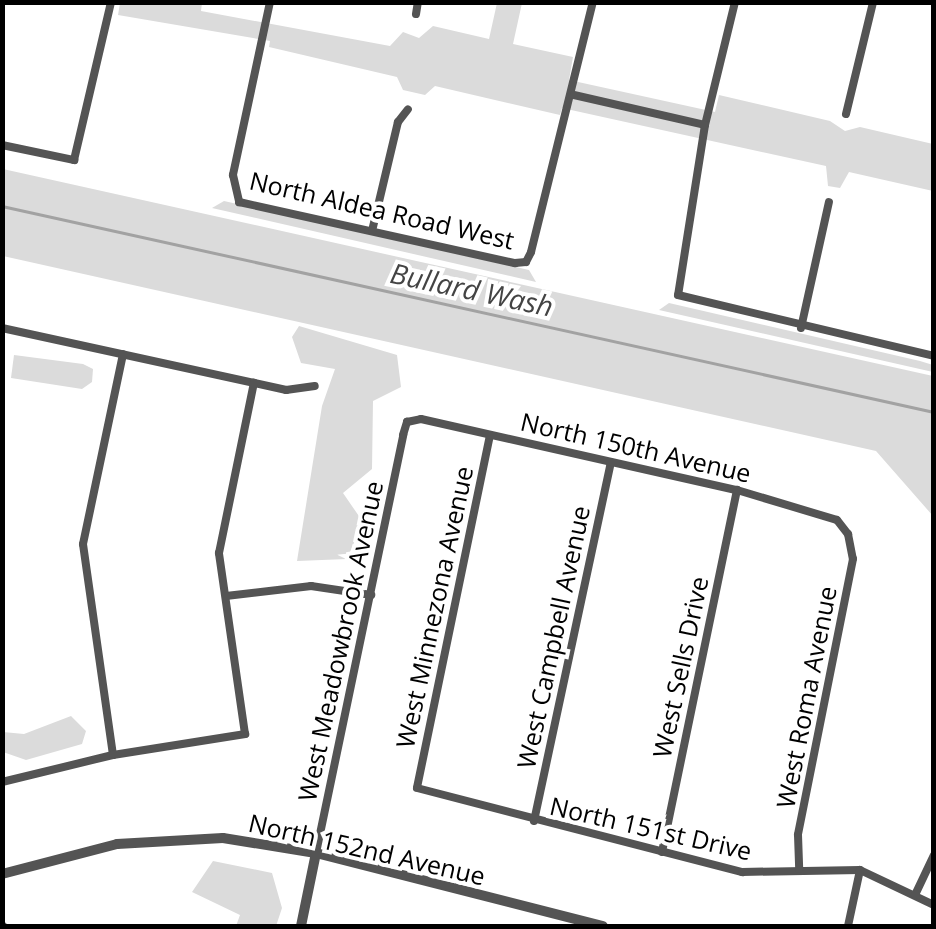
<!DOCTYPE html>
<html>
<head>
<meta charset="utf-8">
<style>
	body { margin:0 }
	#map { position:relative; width:936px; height:929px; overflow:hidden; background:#fff; font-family:"Open Sans",sans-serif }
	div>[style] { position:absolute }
	.green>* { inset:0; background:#dbdbdb }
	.stream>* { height:2.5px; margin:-1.25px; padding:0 1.25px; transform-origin:1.25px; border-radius:1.25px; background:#a2a2a2 }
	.minor>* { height:8px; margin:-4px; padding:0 4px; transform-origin:4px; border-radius:4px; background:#545454 }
	.tertiary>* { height:10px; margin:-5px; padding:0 5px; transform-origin:5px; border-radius:5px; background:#545454 }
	span { translate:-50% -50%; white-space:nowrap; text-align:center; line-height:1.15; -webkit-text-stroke:8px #fff; paint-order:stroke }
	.street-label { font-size:25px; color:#000 }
	.water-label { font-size:28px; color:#434343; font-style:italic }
	.frame { position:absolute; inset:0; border:5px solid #000; pointer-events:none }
</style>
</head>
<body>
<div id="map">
	<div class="green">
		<div style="clip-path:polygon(120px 3px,202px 3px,201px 11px,390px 46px,403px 32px,419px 38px,433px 26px,489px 39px,497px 3px,522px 3px,513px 44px,573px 57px,569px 80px,715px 112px,719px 95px,830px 121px,845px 131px,860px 127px,933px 144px,933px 191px,849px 172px,840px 188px,828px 186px,826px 166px,562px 108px,560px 115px,435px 86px,425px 95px,403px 90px,397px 77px,269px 47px,270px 41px,118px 15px)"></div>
		<div style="clip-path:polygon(3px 169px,933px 376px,933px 516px,876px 451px,3px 256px)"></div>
		<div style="clip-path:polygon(224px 201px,529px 270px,536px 282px,212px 208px)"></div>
		<div style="clip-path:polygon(669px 303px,920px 361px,933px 365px,933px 372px,659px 310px)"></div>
		<div style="clip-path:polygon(299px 326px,397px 355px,401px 387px,373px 401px,372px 469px,343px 493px,363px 522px,347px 559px,297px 561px,322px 406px,335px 369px,301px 363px,292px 337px)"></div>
		<div style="clip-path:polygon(14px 355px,83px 364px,93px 369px,92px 382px,82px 389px,11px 378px)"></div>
		<div style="clip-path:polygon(71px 716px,86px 731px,82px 744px,26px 760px,3px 752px,3px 732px,24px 734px)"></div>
		<div style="clip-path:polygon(213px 861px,272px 873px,282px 908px,276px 926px,236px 926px,240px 915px,192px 892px)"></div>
	</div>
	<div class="stream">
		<div style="left:2px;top:206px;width:954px;rotate:12.46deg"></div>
	</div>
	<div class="minor">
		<div style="left:270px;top:2px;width:177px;rotate:102.1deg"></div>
		<div style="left:233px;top:175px;width:28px;rotate:77deg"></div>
		<div style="left:239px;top:202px;width:283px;rotate:12.5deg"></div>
		<div style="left:515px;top:263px;width:11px;rotate:-5deg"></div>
		<div style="left:526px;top:262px;width:11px;rotate:-63deg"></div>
		<div style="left:531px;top:252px;width:258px;rotate:-76.1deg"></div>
		<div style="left:735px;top:2px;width:127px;rotate:103.7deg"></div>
		<div style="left:705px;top:125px;width:172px;rotate:99deg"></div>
		<div style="left:678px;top:295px;width:263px;rotate:13.4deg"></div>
		<div style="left:416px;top:14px;width:12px;rotate:-81deg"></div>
		<div style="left:574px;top:95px;width:134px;rotate:12.9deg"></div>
		<div style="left:846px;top:114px;width:115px;rotate:-76.4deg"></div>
		<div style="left:2px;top:145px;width:74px;rotate:11.8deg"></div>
		<div style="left:74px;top:160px;width:162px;rotate:-76.8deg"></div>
		<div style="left:372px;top:231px;width:112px;rotate:-76.6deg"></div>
		<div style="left:398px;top:122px;width:16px;rotate:-52deg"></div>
		<div style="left:2px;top:328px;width:291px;rotate:12.3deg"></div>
		<div style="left:286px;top:390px;width:29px;rotate:-8deg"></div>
		<div style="left:801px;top:328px;width:129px;rotate:-77.5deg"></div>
		<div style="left:490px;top:435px;width:360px;rotate:101.7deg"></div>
		<div style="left:417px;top:788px;width:336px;rotate:14.5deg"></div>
		<div style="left:742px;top:872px;width:118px;rotate:-1deg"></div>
		<div style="left:860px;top:870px;width:82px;rotate:25.3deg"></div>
		<div style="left:226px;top:596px;width:86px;rotate:-6.7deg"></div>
		<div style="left:311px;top:586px;width:61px;rotate:8.5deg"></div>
		<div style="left:113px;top:755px;width:213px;rotate:-98.1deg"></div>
		<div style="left:83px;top:544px;width:194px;rotate:-78.1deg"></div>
		<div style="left:2px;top:782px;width:114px;rotate:-13.7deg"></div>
		<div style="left:113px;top:755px;width:134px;rotate:-9deg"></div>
		<div style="left:245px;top:734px;width:183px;rotate:-98.2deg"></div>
		<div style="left:219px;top:553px;width:174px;rotate:-78.4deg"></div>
		<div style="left:534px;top:821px;width:367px;rotate:-77.9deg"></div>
		<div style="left:662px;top:852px;width:370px;rotate:-78.3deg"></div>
		<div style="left:316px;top:853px;width:427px;rotate:-78.2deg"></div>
		<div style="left:403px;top:435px;width:14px;rotate:-73deg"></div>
		<div style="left:407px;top:422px;width:14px;rotate:-12deg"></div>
		<div style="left:421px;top:419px;width:324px;rotate:12.7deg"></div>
		<div style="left:737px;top:490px;width:104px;rotate:16.7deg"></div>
		<div style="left:837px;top:520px;width:18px;rotate:52deg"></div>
		<div style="left:848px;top:534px;width:25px;rotate:79deg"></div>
		<div style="left:853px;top:559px;width:281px;rotate:101.3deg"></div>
		<div style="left:798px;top:835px;width:34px;rotate:88deg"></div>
		<div style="left:915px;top:895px;width:44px;rotate:-64.6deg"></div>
		<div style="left:2px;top:926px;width:1px"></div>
		<div style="left:848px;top:926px;width:57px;rotate:-77.9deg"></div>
	</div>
	<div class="tertiary">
		<div style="left:2px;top:874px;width:119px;rotate:-14.6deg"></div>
		<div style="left:117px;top:844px;width:106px;rotate:-3.2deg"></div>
		<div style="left:223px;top:838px;width:94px;rotate:9.2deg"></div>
		<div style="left:316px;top:853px;width:296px;rotate:14.3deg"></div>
		<div style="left:301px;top:926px;width:75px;rotate:-78.4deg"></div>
	</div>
	<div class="street-label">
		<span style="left:382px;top:210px;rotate:13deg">North Aldea Road West</span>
		<span style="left:636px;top:447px;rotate:13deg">North 150th Avenue</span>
		<span style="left:434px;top:607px;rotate:-78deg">West Minnezona Avenue</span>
		<span style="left:553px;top:637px;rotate:-78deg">West Campbell Avenue</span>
		<span style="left:340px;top:641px;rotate:-78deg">West Meadowbrook Avenue</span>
		<span style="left:680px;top:667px;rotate:-78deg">West Sells Drive</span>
		<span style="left:806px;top:697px;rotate:-79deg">West Roma Avenue</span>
		<span style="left:651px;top:828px;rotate:13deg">North 151st Drive</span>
		<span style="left:367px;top:849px;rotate:13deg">North 152nd Avenue</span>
	</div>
	<div class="water-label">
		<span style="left:472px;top:289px;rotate:12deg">Bullard Wash</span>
	</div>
	<div class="frame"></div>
</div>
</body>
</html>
